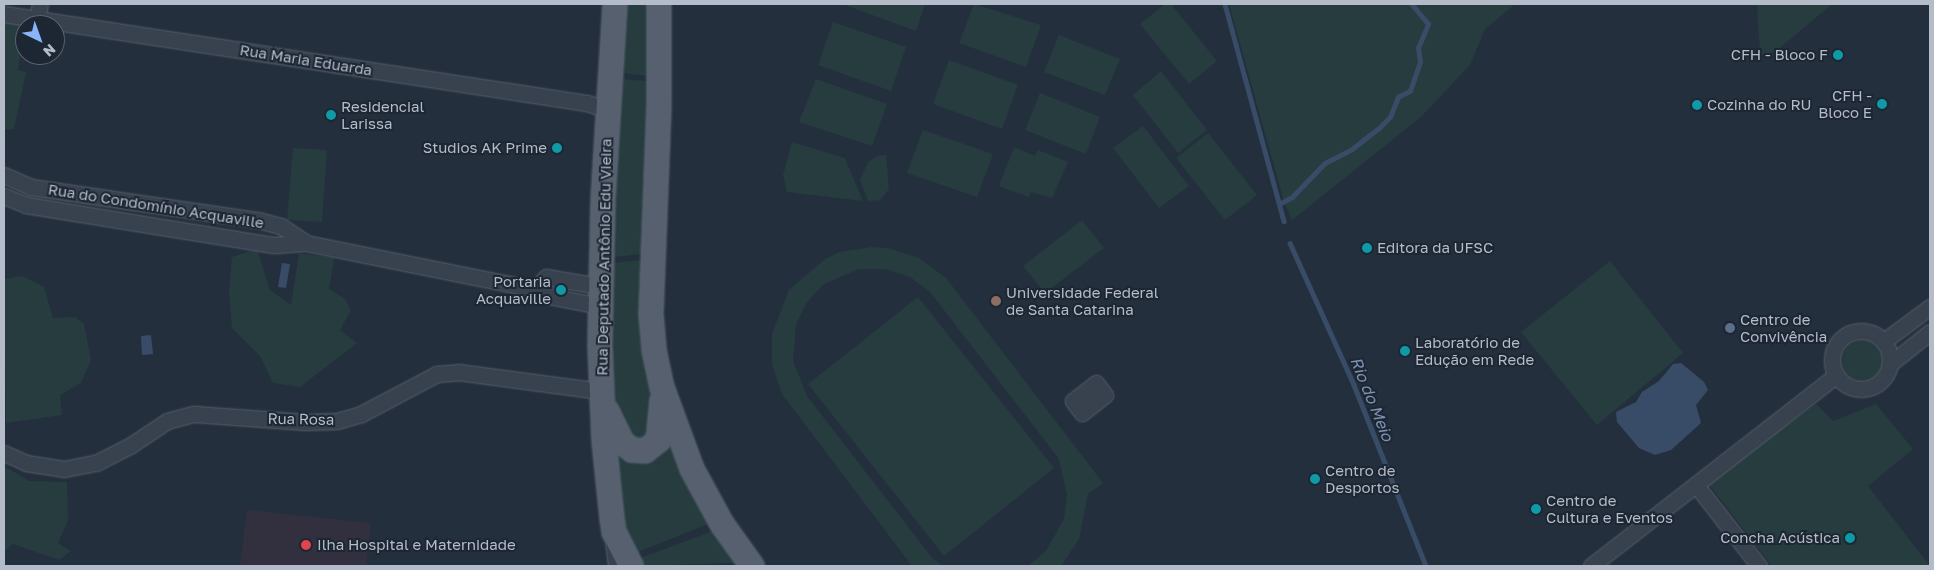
<!DOCTYPE html>
<html>
<head>
<meta charset="utf-8">
<style>
	body { margin:0 }
	#map { position:relative; width:1934px; height:570px; overflow:hidden; background:#242f3e; font-family:"Golos Text",sans-serif }
	div>[style] { position:absolute }
	.medical>* { inset:0; background:#32303f }
	.green>* { inset:0; background:#263c3f }
	.round { border-radius:50% }
	.water>* { inset:0; background:#394c67 }
	.stream>* { height:4.5px; margin:-2.25px; padding:0 2.25px; transform-origin:2.25px; border-radius:2.25px; background:#394c67 }
	.roads { filter:drop-shadow(0 0 1px #565f6c) drop-shadow(0 0 1px #565f6c) }
	.street>* { height:15px; margin:-7.5px; padding:0 7.5px; transform-origin:7.5px; border-radius:7.5px; background:#38414e }
	.street>.ring { margin:-7.5px; padding:0; box-sizing:content-box; background:none; border:15px solid #38414e; border-radius:50% }
	.primary>* { height:24px; margin:-12px; padding:0 12px; transform-origin:12px; border-radius:12px; background:#56606e }
	.dots>* { width:14px; height:14px; translate:-50% -50%; box-sizing:border-box; border:2px solid #1d2633; border-radius:50% }
	span { translate:-50% -50%; white-space:nowrap; text-align:center; line-height:1.15; -webkit-text-stroke:4px #1d2633; paint-order:stroke }
	.poi-label { font-size:15px; color:#b4bcc9 }
	.right { translate:-100% -50%; text-align:right }
	.left { translate:0 -50%; text-align:left }
	.street-label { font-size:15px; color:#b4bcc9 }
	.water-label { font-size:16px; color:#7c92b1; font-style:italic }
	.frame { position:absolute; inset:0; border:5px solid #b4bcc9; pointer-events:none }
	.north { position:absolute; left:15px; top:15px; width:50px; height:50px; box-sizing:border-box; background:#1d2633; border:1px solid #59626f; border-radius:50%; rotate:138deg; font-size:14px; font-weight:700; line-height:20px; text-align:center; color:#b4bcc9 }
	.north::after { content:''; display:block; margin:auto; width:18px; height:22px; background:#8ab4f8; clip-path:polygon(50% 0,100% 100%,50% 72%,0 100%) }
</style>
</head>
<body>
<div id="map">
	<div class="medical">
		<div style="clip-path:polygon(247px 510px,371px 523px,366px 566px,240px 566px)"></div>
	</div>
	<div class="green">
		<div style="clip-path:polygon(620px 4px,655px 4px,656px 77px,614px 72px)"></div>
		<div style="clip-path:polygon(842px 4px,925px 4px,916px 31px)"></div>
		<div style="clip-path:polygon(974px 4px,1041px 25px,1026px 67px,959px 43px)"></div>
		<div style="clip-path:polygon(1165px 4px,1171px 4px,1217px 61px,1189px 84px,1140px 24px)"></div>
		<div style="clip-path:polygon(1229px 4px,1515px 4px,1485px 29px,1470px 65px,1421px 117px,1292px 220px,1284px 202px)"></div>
		<div style="clip-path:polygon(1757px 4px,1832px 4px,1775px 52px,1760px 55px)"></div>
		<div style="clip-path:polygon(4px 20px,29px 25px,25px 25px,18px 70px,26px 72px,14px 129px,4px 129px)"></div>
		<div style="clip-path:polygon(833px 22px,906px 47px,891px 91px,818px 65px)"></div>
		<div style="clip-path:polygon(1059px 35px,1120px 59px,1105px 95px,1044px 72px)"></div>
		<div style="clip-path:polygon(949px 60px,1018px 85px,1002px 129px,933px 104px)"></div>
		<div style="clip-path:polygon(1161px 71px,1207px 130px,1178px 153px,1133px 95px)"></div>
		<div style="clip-path:polygon(613px 78px,655px 82px,650px 253px,605px 258px)"></div>
		<div style="clip-path:polygon(816px 79px,887px 104px,872px 146px,799px 122px)"></div>
		<div style="clip-path:polygon(1040px 93px,1100px 117px,1086px 154px,1025px 130px)"></div>
		<div style="clip-path:polygon(1143px 126px,1189px 186px,1159px 208px,1113px 148px)"></div>
		<div style="clip-path:polygon(923px 130px,993px 154px,977px 197px,907px 173px)"></div>
		<div style="clip-path:polygon(1208px 133px,1257px 195px,1225px 220px,1176px 158px)"></div>
		<div style="clip-path:polygon(792px 142px,845px 158px,863px 201px,787px 192px,783px 175px)"></div>
		<div style="clip-path:polygon(1014px 147px,1035px 156px,1038px 150px,1068px 162px,1052px 198px,1031px 192px,1029px 197px,999px 186px)"></div>
		<div style="clip-path:polygon(293px 148px,327px 150px,322px 222px,287px 220px)"></div>
		<div style="clip-path:polygon(886px 155px,889px 189px,880px 200px,868px 201px,860px 180px,868px 162px,877px 156px)"></div>
		<div style="clip-path:polygon(1082px 220px,1104px 248px,1045px 293px,1023px 266px)"></div>
		<div style="clip-path:polygon(872px 247px,888px 248px,919px 258px,946px 278px,1103px 483px,1088px 494px,1079px 539px,1061px 566px,1028px 566px,1046px 551px,1064px 519px,1067px 495px,1059px 459px,930px 292px,910px 277px,885px 269px,859px 269px,824px 284px,807px 302px,796px 324px,793px 361px,807px 396px,933px 559px,943px 566px,912px 566px,782px 394px,772px 365px,772px 334px,789px 290px,825px 259px,840px 252px)"></div>
		<div style="clip-path:polygon(257px 249px,270px 290px,291px 305px,299px 253px,334px 258px,329px 289px,344px 298px,351px 310px,340px 330px,357px 343px,300px 387px,273px 383px,260px 356px,232px 328px,229px 292px,232px 257px)"></div>
		<div style="clip-path:polygon(651px 259px,655px 436px,634px 446px,615px 421px,604px 264px)"></div>
		<div style="clip-path:polygon(1610px 261px,1683px 353px,1597px 425px,1521px 332px)"></div>
		<div style="clip-path:polygon(22px 276px,44px 287px,53px 318px,75px 317px,84px 324px,91px 360px,81px 383px,60px 395px,62px 415px,6px 423px,4px 279px)"></div>
		<div style="clip-path:polygon(918px 297px,1054px 468px,944px 556px,808px 384px)"></div>
		<div class="round" style="left:1842px;top:341px;width:40px;height:40px"></div>
		<div style="clip-path:polygon(1816px 404px,1833px 421px,1876px 404px,1913px 449px,1868px 486px,1930px 566px,1772px 566px,1708px 483px)"></div>
		<div style="clip-path:polygon(666px 418px,716px 521px,630px 555px,610px 437px,628px 454px)"></div>
		<div style="clip-path:polygon(4px 466px,29px 481px,67px 482px,68px 520px,58px 543px,71px 551px,59px 560px,13px 544px,4px 551px)"></div>
		<div style="clip-path:polygon(721px 528px,742px 566px,732px 563px,635px 566px,632px 561px)"></div>
	</div>
	<div class="water">
		<div style="clip-path:polygon(282px 263px,290px 264px,286px 288px,278px 287px)"></div>
		<div style="clip-path:polygon(151px 335px,153px 354px,142px 355px,141px 336px)"></div>
		<div style="clip-path:polygon(1681px 363px,1704px 382px,1708px 390px,1696px 405px,1701px 423px,1671px 450px,1655px 455px,1639px 448px,1617px 422px,1616px 412px,1636px 402px,1642px 392px,1659px 381px,1673px 364px)"></div>
	</div>
	<div class="stream">
		<div style="left:1225px;top:4px;width:225px;rotate:74.8deg"></div>
		<div style="left:1279px;top:204px;width:15px;rotate:-28deg"></div>
		<div style="left:1292px;top:197px;width:47px;rotate:-45.9deg"></div>
		<div style="left:1325px;top:163px;width:30px;rotate:-27deg"></div>
		<div style="left:1352px;top:149px;width:33px;rotate:-38deg"></div>
		<div style="left:1378px;top:129px;width:17px;rotate:-45deg"></div>
		<div style="left:1390px;top:117px;width:22px;rotate:-68deg"></div>
		<div style="left:1398px;top:97px;width:13px;rotate:-27deg"></div>
		<div style="left:1410px;top:91px;width:31px;rotate:-71deg"></div>
		<div style="left:1420px;top:62px;width:14px;rotate:-98deg"></div>
		<div style="left:1418px;top:48px;width:26px;rotate:-67deg"></div>
		<div style="left:1428px;top:24px;width:26px;rotate:-130deg"></div>
		<div style="left:1290px;top:243px;width:156px;rotate:65.7deg"></div>
		<div style="left:1354px;top:385px;width:195px;rotate:68.3deg"></div>
	</div>
	<div class="roads">
		<div class="street">
			<div style="left:4px;top:14px;width:590px;rotate:8.68deg"></div>
			<div style="left:587px;top:103px;width:22px;rotate:18deg"></div>
			<div style="left:37px;top:19px;width:15px;rotate:-79deg"></div>
			<div style="left:4px;top:175px;width:30px;rotate:24deg"></div>
			<div style="left:31px;top:187px;width:229px;rotate:8.3deg"></div>
			<div style="left:258px;top:220px;width:24px;rotate:15deg"></div>
			<div style="left:281px;top:226px;width:30px;rotate:34deg"></div>
			<div style="left:4px;top:196px;width:24px;rotate:22deg"></div>
			<div style="left:26px;top:205px;width:251px;rotate:9.2deg"></div>
			<div style="left:274px;top:245px;width:32px;rotate:-4deg"></div>
			<div style="left:306px;top:243px;width:234px;rotate:11.4deg"></div>
			<div style="left:535px;top:289px;width:10px;rotate:37deg"></div>
			<div style="left:543px;top:295px;width:58px;rotate:10.9deg"></div>
			<div style="left:535px;top:289px;width:16px;rotate:-47deg"></div>
			<div style="left:546px;top:277px;width:55px;rotate:9.5deg"></div>
			<div class="ring" style="left:1832px;top:331px;width:43px;height:43px"></div>
			<div style="left:1884px;top:341px;width:57px;rotate:-36.5deg"></div>
			<div style="left:1890px;top:364px;width:51px;rotate:-38.7deg"></div>
			<div style="left:1096px;top:383px;width:15px;rotate:53deg"></div>
			<div style="left:1105px;top:395px;width:29px;rotate:142deg"></div>
			<div style="left:1082px;top:413px;width:15px;rotate:-127deg"></div>
			<div style="left:1073px;top:401px;width:29px;rotate:-38deg"></div>
			<div style="left:4px;top:453px;width:24px;rotate:24deg"></div>
			<div style="left:26px;top:463px;width:38px;rotate:9deg"></div>
			<div style="left:64px;top:469px;width:33px;rotate:-11deg"></div>
			<div style="left:96px;top:463px;width:39px;rotate:-27deg"></div>
			<div style="left:131px;top:445px;width:43px;rotate:-33.7deg"></div>
			<div style="left:167px;top:421px;width:28px;rotate:-15deg"></div>
			<div style="left:194px;top:414px;width:112px;rotate:4.1deg"></div>
			<div style="left:306px;top:422px;width:31px;rotate:-2deg"></div>
			<div style="left:337px;top:421px;width:25px;rotate:-16deg"></div>
			<div style="left:361px;top:414px;width:86px;rotate:-27.8deg"></div>
			<div style="left:437px;top:374px;width:21px;rotate:-5deg"></div>
			<div style="left:458px;top:372px;width:144px;rotate:7.6deg"></div>
			<div style="left:1696px;top:485px;width:103px;rotate:52.1deg"></div>
			<div style="left:613px;top:540px;width:26px;rotate:83deg"></div>
			<div style="left:1591px;top:566px;width:311px;rotate:-37.9deg"></div>
		</div>
		<div class="primary">
			<div style="left:615px;top:4px;width:196px;rotate:93.5deg"></div>
			<div style="left:603px;top:200px;width:146px;rotate:91.2deg"></div>
			<div style="left:600px;top:346px;width:95px;rotate:87.6deg"></div>
			<div style="left:604px;top:441px;width:77px;rotate:84.1deg"></div>
			<div style="left:612px;top:518px;width:14px;rotate:82deg"></div>
			<div style="left:614px;top:532px;width:38px;rotate:63deg"></div>
			<div style="left:659px;top:4px;width:102px;rotate:90deg"></div>
			<div style="left:659px;top:106px;width:208px;rotate:92.2deg"></div>
			<div style="left:651px;top:314px;width:36px;rotate:85deg"></div>
			<div style="left:654px;top:350px;width:38px;rotate:78deg"></div>
			<div style="left:662px;top:387px;width:87px;rotate:69.9deg"></div>
			<div style="left:692px;top:469px;width:63px;rotate:61.4deg"></div>
			<div style="left:722px;top:524px;width:52px;rotate:54.5deg"></div>
			<div style="left:607px;top:411px;width:34px;rotate:64deg"></div>
			<div style="left:622px;top:442px;width:13px;rotate:39deg"></div>
			<div style="left:632px;top:450px;width:13px;rotate:4deg"></div>
			<div style="left:645px;top:451px;width:16px;rotate:-38deg"></div>
			<div style="left:658px;top:441px;width:41px;rotate:-84.4deg"></div>
		</div>
	</div>
	<div class="dots">
		<div style="left:1838px;top:55px;background:#0f9aa8"></div>
		<div style="left:1882px;top:104px;background:#0f9aa8"></div>
		<div style="left:1697px;top:105px;background:#0f9aa8"></div>
		<div style="left:331px;top:115px;background:#0f9aa8"></div>
		<div style="left:557px;top:148px;background:#0f9aa8"></div>
		<div style="left:1367px;top:248px;background:#0f9aa8"></div>
		<div style="left:561px;top:290px;background:#0f9aa8"></div>
		<div style="left:996px;top:301px;background:#8d6e63"></div>
		<div style="left:1730px;top:328px;background:#5c6f8a"></div>
		<div style="left:1405px;top:351px;background:#0f9aa8"></div>
		<div style="left:1315px;top:479px;background:#0f9aa8"></div>
		<div style="left:1536px;top:509px;background:#0f9aa8"></div>
		<div style="left:1850px;top:538px;background:#0f9aa8"></div>
		<div style="left:306px;top:545px;background:#e0444e"></div>
	</div>
	<div class="poi-label">
		<span class="right" style="left:1828px;top:55px">CFH - Bloco F</span>
		<span class="right" style="left:1872px;top:104px">CFH -<br>Bloco E</span>
		<span class="left" style="left:1707px;top:105px">Cozinha do RU</span>
		<span class="left" style="left:341px;top:115px">Residencial<br>Larissa</span>
		<span class="right" style="left:547px;top:148px">Studios AK Prime</span>
		<span class="left" style="left:1377px;top:248px">Editora da UFSC</span>
		<span class="right" style="left:551px;top:290px">Portaria<br>Acquaville</span>
		<span class="left" style="left:1006px;top:301px">Universidade Federal<br>de Santa Catarina</span>
		<span class="left" style="left:1740px;top:328px">Centro de<br>Convivência</span>
		<span class="left" style="left:1415px;top:351px">Laboratório de<br>Edução em Rede</span>
		<span class="left" style="left:1325px;top:479px">Centro de<br>Desportos</span>
		<span class="left" style="left:1546px;top:509px">Centro de<br>Cultura e Eventos</span>
		<span class="right" style="left:1840px;top:538px">Concha Acústica</span>
		<span class="left" style="left:317px;top:545px">Ilha Hospital e Maternidade</span>
	</div>
	<div class="street-label">
		<span style="left:306px;top:60px;rotate:9deg">Rua Maria Eduarda</span>
		<span style="left:156px;top:206px;rotate:9deg">Rua do Condomínio Acquaville</span>
		<span style="left:604px;top:257px;rotate:-89deg">Rua Deputado Antônio Edu Vieira</span>
		<span style="left:301px;top:419px;rotate:1deg">Rua Rosa</span>
	</div>
	<div class="water-label">
		<span style="left:1372px;top:399px;rotate:68deg">Rio do Meio</span>
	</div>
	<div class="frame"></div>
	<div class="north">N</div>
</div>
</body>
</html>
